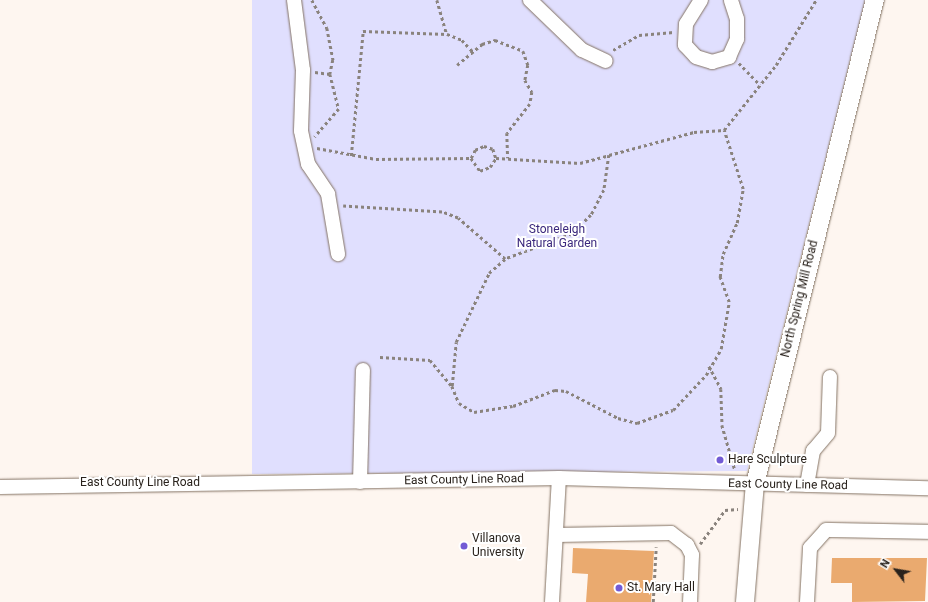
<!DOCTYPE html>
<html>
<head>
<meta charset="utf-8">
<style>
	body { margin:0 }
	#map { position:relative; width:928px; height:602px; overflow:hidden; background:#fef6f0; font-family:Roboto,sans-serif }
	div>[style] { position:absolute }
	.green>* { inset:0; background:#e0dffe }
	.building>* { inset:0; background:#eaaa6f }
	.path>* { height:2.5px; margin-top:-1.25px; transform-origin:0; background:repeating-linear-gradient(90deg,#8a837d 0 3px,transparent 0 6px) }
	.roads { filter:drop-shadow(0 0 1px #847364) drop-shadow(0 0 1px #847364) }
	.minor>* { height:14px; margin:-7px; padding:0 7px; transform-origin:7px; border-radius:7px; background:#fff }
	.major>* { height:18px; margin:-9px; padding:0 9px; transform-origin:9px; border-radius:9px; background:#fff }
	.dots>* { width:11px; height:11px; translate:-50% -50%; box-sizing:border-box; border:2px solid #fff; border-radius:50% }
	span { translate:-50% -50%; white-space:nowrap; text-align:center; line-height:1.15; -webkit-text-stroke:4px #fff; paint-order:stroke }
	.park-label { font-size:12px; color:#3b287d }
	.street-label { font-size:12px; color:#29221c }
	.poi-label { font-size:12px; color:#29221c }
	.left { translate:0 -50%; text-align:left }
	.north { position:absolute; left:876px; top:550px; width:40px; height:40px; -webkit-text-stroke:3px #fff; paint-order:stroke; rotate:301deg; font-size:11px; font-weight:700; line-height:16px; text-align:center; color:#29221c }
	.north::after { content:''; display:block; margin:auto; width:14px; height:18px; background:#29221c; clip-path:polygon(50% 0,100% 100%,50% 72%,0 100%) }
</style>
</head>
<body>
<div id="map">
	<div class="green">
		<div style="clip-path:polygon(252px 0,865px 0,747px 471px,252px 474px)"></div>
	</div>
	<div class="building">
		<div style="clip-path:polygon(573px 548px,654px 551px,651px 602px,586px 602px,588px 574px,572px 573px)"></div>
		<div style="clip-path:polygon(832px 558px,927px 558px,925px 601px,852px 602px,852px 583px,831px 583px)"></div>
	</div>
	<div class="path">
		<div style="left:312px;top:0;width:32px;rotate:62deg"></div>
		<div style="left:327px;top:28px;width:33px;rotate:79deg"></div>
		<div style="left:333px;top:60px;width:14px;rotate:102deg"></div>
		<div style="left:330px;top:74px;width:36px;rotate:76deg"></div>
		<div style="left:339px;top:109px;width:37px;rotate:131deg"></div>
		<div style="left:437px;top:0;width:35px;rotate:74deg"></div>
		<div style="left:613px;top:50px;width:30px;rotate:-30deg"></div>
		<div style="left:639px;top:35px;width:35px;rotate:-5deg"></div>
		<div style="left:739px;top:63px;width:30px;rotate:46deg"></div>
		<div style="left:457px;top:65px;width:33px;rotate:-40deg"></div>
		<div style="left:482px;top:44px;width:14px;rotate:-17deg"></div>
		<div style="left:495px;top:40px;width:30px;rotate:21deg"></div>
		<div style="left:523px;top:51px;width:15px;rotate:70deg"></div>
		<div style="left:528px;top:65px;width:15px;rotate:101deg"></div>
		<div style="left:525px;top:80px;width:14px;rotate:60deg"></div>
		<div style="left:532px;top:92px;width:12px;rotate:99deg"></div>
		<div style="left:530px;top:104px;width:37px;rotate:128deg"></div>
		<div style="left:507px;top:133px;width:25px;rotate:88deg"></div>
		<div style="left:315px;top:72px;width:15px;rotate:8deg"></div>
		<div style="left:317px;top:148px;width:60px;rotate:10.6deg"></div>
		<div style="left:376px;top:159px;width:95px;rotate:-0.6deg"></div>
		<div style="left:471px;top:158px;width:16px;rotate:55deg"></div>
		<div style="left:480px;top:171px;width:11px;rotate:-22deg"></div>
		<div style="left:490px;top:167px;width:11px;rotate:-56deg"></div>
		<div style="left:496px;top:158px;width:84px;rotate:3.4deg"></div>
		<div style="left:580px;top:163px;width:30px;rotate:-15deg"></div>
		<div style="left:609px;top:155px;width:35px;rotate:98deg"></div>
		<div style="left:604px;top:190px;width:28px;rotate:117deg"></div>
		<div style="left:591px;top:215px;width:27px;rotate:135deg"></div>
		<div style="left:572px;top:234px;width:72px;rotate:159.5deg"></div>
		<div style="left:505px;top:259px;width:62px;rotate:-138.9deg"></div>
		<div style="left:458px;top:218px;width:17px;rotate:-159deg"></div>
		<div style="left:442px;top:212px;width:99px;rotate:-176.5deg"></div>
		<div style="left:609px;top:155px;width:88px;rotate:-15.1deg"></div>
		<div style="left:694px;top:132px;width:30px;rotate:-4deg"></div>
		<div style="left:351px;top:156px;width:126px;rotate:-84.5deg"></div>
		<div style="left:363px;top:31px;width:84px;rotate:2deg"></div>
		<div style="left:447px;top:34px;width:16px;rotate:22deg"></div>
		<div style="left:462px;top:40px;width:16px;rotate:47deg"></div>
		<div style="left:471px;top:158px;width:9px;rotate:-63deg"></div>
		<div style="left:475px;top:150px;width:10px;rotate:-24deg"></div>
		<div style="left:484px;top:146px;width:9px;rotate:18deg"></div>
		<div style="left:493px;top:149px;width:9px;rotate:72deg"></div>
		<div style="left:380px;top:357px;width:50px;rotate:3.4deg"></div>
		<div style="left:430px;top:360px;width:34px;rotate:50deg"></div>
		<div style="left:452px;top:386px;width:18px;rotate:68deg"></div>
		<div style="left:459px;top:403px;width:17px;rotate:31deg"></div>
		<div style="left:474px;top:412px;width:39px;rotate:-9deg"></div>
		<div style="left:513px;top:406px;width:45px;rotate:-20.9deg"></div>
		<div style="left:555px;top:390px;width:11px;rotate:5deg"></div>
		<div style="left:566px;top:391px;width:59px;rotate:27.4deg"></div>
		<div style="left:618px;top:418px;width:20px;rotate:15deg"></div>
		<div style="left:637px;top:423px;width:38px;rotate:-20deg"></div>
		<div style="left:673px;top:410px;width:48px;rotate:-46.7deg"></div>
		<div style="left:706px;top:375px;width:30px;rotate:-60deg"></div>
		<div style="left:721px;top:349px;width:48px;rotate:-80.3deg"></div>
		<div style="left:729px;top:302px;width:27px;rotate:-110deg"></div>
		<div style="left:720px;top:277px;width:23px;rotate:-83deg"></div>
		<div style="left:723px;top:254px;width:34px;rotate:-66deg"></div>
		<div style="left:737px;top:223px;width:35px;rotate:-80deg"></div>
		<div style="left:743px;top:189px;width:62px;rotate:-107.9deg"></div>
		<div style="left:724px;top:130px;width:83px;rotate:-51.3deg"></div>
		<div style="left:776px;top:65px;width:76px;rotate:-58.4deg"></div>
		<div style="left:709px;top:366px;width:26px;rotate:62deg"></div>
		<div style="left:721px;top:389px;width:36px;rotate:88deg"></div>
		<div style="left:722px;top:425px;width:47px;rotate:73.9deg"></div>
		<div style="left:452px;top:386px;width:44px;rotate:-84.8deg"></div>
		<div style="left:456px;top:342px;width:76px;rotate:-64.4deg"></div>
		<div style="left:489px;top:273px;width:21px;rotate:-41deg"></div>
		<div style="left:700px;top:544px;width:42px;rotate:-53.7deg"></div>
		<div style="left:725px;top:510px;width:13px;rotate:-4deg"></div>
		<div style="left:653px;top:602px;width:55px;rotate:-86.9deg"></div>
	</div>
	<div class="roads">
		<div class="minor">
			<div style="left:294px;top:0;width:71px;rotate:82.7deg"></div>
			<div style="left:303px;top:70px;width:61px;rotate:91.9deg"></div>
			<div style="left:301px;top:131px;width:34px;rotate:78deg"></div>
			<div style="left:308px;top:164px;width:36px;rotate:56deg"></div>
			<div style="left:328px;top:194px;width:61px;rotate:80.5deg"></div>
			<div style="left:530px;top:0;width:72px;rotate:43.9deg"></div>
			<div style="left:582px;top:50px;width:26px;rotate:25deg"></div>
			<div style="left:701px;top:0;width:28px;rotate:122deg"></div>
			<div style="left:686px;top:24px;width:21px;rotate:93deg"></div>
			<div style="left:685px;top:45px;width:16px;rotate:47deg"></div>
			<div style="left:696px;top:57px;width:17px;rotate:17deg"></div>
			<div style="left:712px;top:62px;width:18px;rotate:-16deg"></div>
			<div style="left:729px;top:57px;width:20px;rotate:-66deg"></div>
			<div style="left:737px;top:39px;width:20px;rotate:-90deg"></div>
			<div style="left:737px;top:19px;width:20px;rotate:-108deg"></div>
			<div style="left:360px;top:482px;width:112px;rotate:-88.5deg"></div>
			<div style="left:807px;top:485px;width:35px;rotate:-80deg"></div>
			<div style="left:813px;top:451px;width:23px;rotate:-50deg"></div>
			<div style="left:828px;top:433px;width:56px;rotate:-88deg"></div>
			<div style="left:0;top:487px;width:559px;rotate:-0.92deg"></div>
			<div style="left:559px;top:478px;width:369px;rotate:1.6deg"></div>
			<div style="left:556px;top:535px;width:115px;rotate:-1deg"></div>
			<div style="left:671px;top:533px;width:20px;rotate:37deg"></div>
			<div style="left:687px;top:545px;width:11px;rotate:63deg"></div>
			<div style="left:692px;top:555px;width:47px;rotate:92.4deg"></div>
			<div style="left:552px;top:602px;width:124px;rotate:-86.8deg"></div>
			<div style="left:807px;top:602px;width:54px;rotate:-86.8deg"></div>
			<div style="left:810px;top:548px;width:24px;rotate:-48deg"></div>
			<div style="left:826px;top:530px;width:102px;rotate:1.1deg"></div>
		</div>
		<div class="major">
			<div style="left:745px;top:602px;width:118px;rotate:-85.2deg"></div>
			<div style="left:755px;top:484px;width:499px;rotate:-76.1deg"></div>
		</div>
	</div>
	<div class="dots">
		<div style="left:720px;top:460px;background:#725bd5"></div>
		<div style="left:464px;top:546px;background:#725bd5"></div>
		<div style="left:619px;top:588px;background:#725bd5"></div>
	</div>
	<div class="park-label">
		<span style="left:557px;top:237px">Stoneleigh<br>Natural Garden</span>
	</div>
	<div class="street-label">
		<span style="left:800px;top:299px;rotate:-76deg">North Spring Mill Road</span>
		<span style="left:464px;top:480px;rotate:-1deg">East County Line Road</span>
		<span style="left:140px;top:483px">East County Line Road</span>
		<span style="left:788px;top:485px;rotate:1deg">East County Line Road</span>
	</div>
	<div class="poi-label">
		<span class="left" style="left:728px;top:460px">Hare Sculpture</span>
		<span class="left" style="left:472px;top:546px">Villanova<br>University</span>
		<span class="left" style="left:627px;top:588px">St. Mary Hall</span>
	</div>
	<div class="north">N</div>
</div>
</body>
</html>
